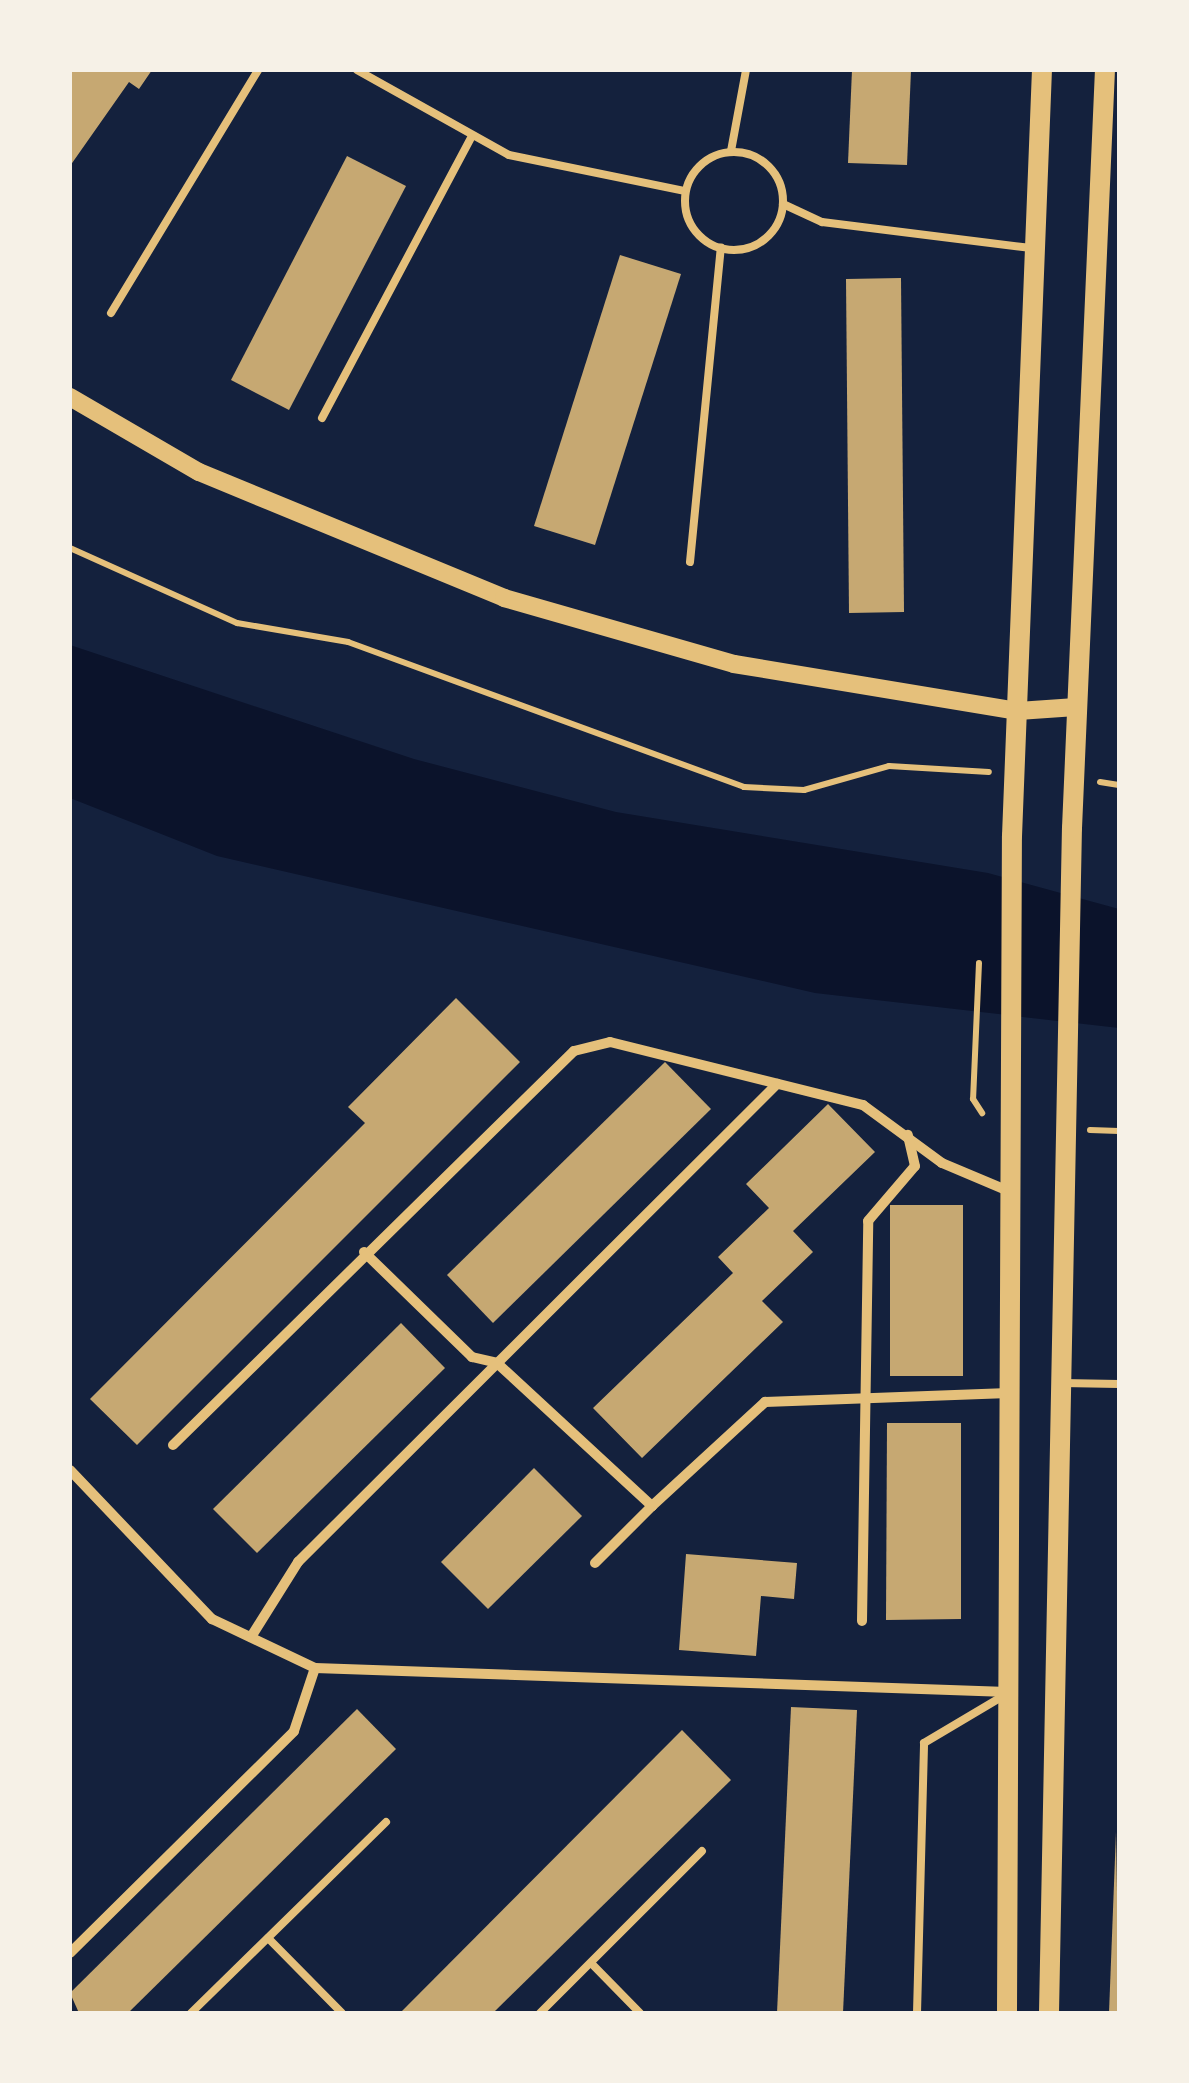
<!DOCTYPE html>
<html>
<head>
<meta charset="utf-8">
<style>
	body { margin:0 }
	#map { position:relative; width:1189px; height:2083px; overflow:hidden; background:#14213d; font-family:Quicksand,sans-serif }
	div>[style] { position:absolute }
	.water>* { inset:0; background:#0b132b }
	.building>* { inset:0; background:#c6a872 }
	.path>* { height:6px; margin:-3px; padding:0 3px; transform-origin:3px; border-radius:3px; background:#e5c07b }
	.service>* { height:8px; margin:-4px; padding:0 4px; transform-origin:4px; border-radius:4px; background:#e5c07b }
	.service>.ring { margin:-4px; padding:0; box-sizing:content-box; background:none; border:8px solid #e5c07b; border-radius:50% }
	.minor>* { height:10px; margin:-5px; padding:0 5px; transform-origin:5px; border-radius:5px; background:#e5c07b }
	.tertiary>* { height:18px; margin:-9px; padding:0 9px; transform-origin:9px; border-radius:9px; background:#e5c07b }
	.secondary>* { height:20px; margin:-10px; padding:0 10px; transform-origin:10px; border-radius:10px; background:#e5c07b }
	span { translate:-50% -50%; white-space:nowrap; text-align:center; line-height:1.15; -webkit-text-stroke:8px #f6f1e7; paint-order:stroke }
	.frame { position:absolute; inset:0; border:72px solid #f6f1e7; pointer-events:none }
</style>
</head>
<body>
<div id="map">
	<div class="water">
		<div style="clip-path:polygon(70px 645px,414px 759px,616px 812px,988px 873px,1119px 909px,1119px 1028px,815px 993px,217px 856px,70px 798px)"></div>
	</div>
	<div class="building">
		<div style="clip-path:polygon(70px 70px,152px 70px,139px 89px,129px 82px,70px 166px)"></div>
		<div style="clip-path:polygon(852px 70px,911px 70px,907px 165px,848px 163px)"></div>
		<div style="clip-path:polygon(347px 156px,406px 186px,289px 410px,231px 380px)"></div>
		<div style="clip-path:polygon(620px 255px,681px 274px,595px 545px,534px 526px)"></div>
		<div style="clip-path:polygon(901px 278px,904px 612px,849px 613px,846px 279px)"></div>
		<div style="clip-path:polygon(456px 998px,520px 1062px,137px 1445px,90px 1399px,365px 1123px,348px 1107px)"></div>
		<div style="clip-path:polygon(665px 1062px,711px 1109px,493px 1323px,447px 1275px)"></div>
		<div style="clip-path:polygon(828px 1104px,875px 1152px,793px 1231px,813px 1252px,762px 1301px,783px 1322px,642px 1458px,593px 1408px,733px 1273px,718px 1257px,769px 1208px,746px 1184px)"></div>
		<div style="clip-path:polygon(890px 1205px,963px 1205px,963px 1376px,890px 1376px)"></div>
		<div style="clip-path:polygon(401px 1323px,445px 1368px,257px 1553px,213px 1509px)"></div>
		<div style="clip-path:polygon(887px 1423px,961px 1423px,961px 1619px,886px 1620px)"></div>
		<div style="clip-path:polygon(534px 1468px,582px 1516px,488px 1609px,441px 1562px)"></div>
		<div style="clip-path:polygon(686px 1554px,797px 1563px,794px 1599px,761px 1596px,756px 1656px,679px 1650px)"></div>
		<div style="clip-path:polygon(791px 1707px,857px 1710px,843px 2013px,777px 2013px)"></div>
		<div style="clip-path:polygon(357px 1709px,396px 1749px,128px 2013px,79px 2013px,70px 1993px)"></div>
		<div style="clip-path:polygon(682px 1730px,731px 1780px,493px 2013px,400px 2013px)"></div>
		<div style="clip-path:polygon(1116px 1832px,1119px 2013px,1109px 2013px)"></div>
	</div>
	<div class="path">
		<div style="left:70px;top:548px;width:183px;rotate:24.2deg"></div>
		<div style="left:237px;top:623px;width:113px;rotate:9.7deg"></div>
		<div style="left:348px;top:642px;width:422px;rotate:20.1deg"></div>
		<div style="left:744px;top:787px;width:60px;rotate:2.9deg"></div>
		<div style="left:804px;top:790px;width:88px;rotate:-15.8deg"></div>
		<div style="left:889px;top:766px;width:100px;rotate:3.4deg"></div>
		<div style="left:1100px;top:782px;width:19px;rotate:9deg"></div>
		<div style="left:979px;top:963px;width:136px;rotate:92.5deg"></div>
		<div style="left:973px;top:1099px;width:17px;rotate:57deg"></div>
		<div style="left:1090px;top:1130px;width:29px;rotate:2deg"></div>
	</div>
	<div class="service">
		<div style="left:357px;top:70px;width:174px;rotate:29.2deg"></div>
		<div style="left:509px;top:155px;width:180px;rotate:11.6deg"></div>
		<div style="left:731px;top:151px;width:82px;rotate:-79.5deg"></div>
		<div class="ring" style="left:685px;top:152px;width:90px;height:90px"></div>
		<div style="left:783px;top:204px;width:43px;rotate:24.8deg"></div>
		<div style="left:822px;top:222px;width:211px;rotate:7.1deg"></div>
		<div style="left:111px;top:313px;width:284px;rotate:-58.8deg"></div>
		<div style="left:322px;top:418px;width:317px;rotate:-62deg"></div>
		<div style="left:690px;top:562px;width:316px;rotate:-84.4deg"></div>
		<div style="left:1062px;top:1383px;width:57px;rotate:1deg"></div>
		<div style="left:268px;top:1938px;width:105px;rotate:45.4deg"></div>
		<div style="left:591px;top:1963px;width:70px;rotate:45.6deg"></div>
		<div style="left:191px;top:2013px;width:273px;rotate:-44.4deg"></div>
		<div style="left:540px;top:2013px;width:229px;rotate:-45deg"></div>
		<div style="left:917px;top:2013px;width:270px;rotate:-88.5deg"></div>
		<div style="left:924px;top:1743px;width:94px;rotate:-30.7deg"></div>
	</div>
	<div class="minor">
		<div style="left:364px;top:1252px;width:151px;rotate:44.2deg"></div>
		<div style="left:472px;top:1357px;width:26px;rotate:13deg"></div>
		<div style="left:497px;top:1363px;width:211px;rotate:42.7deg"></div>
		<div style="left:652px;top:1506px;width:154px;rotate:-42.6deg"></div>
		<div style="left:765px;top:1402px;width:244px;rotate:-2.1deg"></div>
		<div style="left:173px;top:1445px;width:562px;rotate:-44.5deg"></div>
		<div style="left:574px;top:1051px;width:37px;rotate:-14deg"></div>
		<div style="left:610px;top:1042px;width:261px;rotate:14deg"></div>
		<div style="left:863px;top:1105px;width:98px;rotate:36.3deg"></div>
		<div style="left:942px;top:1163px;width:75px;rotate:22.8deg"></div>
		<div style="left:70px;top:1470px;width:206px;rotate:46.4deg"></div>
		<div style="left:212px;top:1619px;width:114px;rotate:25.4deg"></div>
		<div style="left:315px;top:1668px;width:693px;rotate:1.98deg"></div>
		<div style="left:595px;top:1563px;width:81px;rotate:-45deg"></div>
		<div style="left:862px;top:1621px;width:400px;rotate:-89.1deg"></div>
		<div style="left:868px;top:1221px;width:72px;rotate:-49.5deg"></div>
		<div style="left:915px;top:1166px;width:32px;rotate:-103deg"></div>
		<div style="left:251px;top:1637px;width:89px;rotate:-57.9deg"></div>
		<div style="left:298px;top:1562px;width:677px;rotate:-44.94deg"></div>
		<div style="left:70px;top:1953px;width:315px;rotate:-44.7deg"></div>
		<div style="left:294px;top:1731px;width:66px;rotate:-71.6deg"></div>
	</div>
	<div class="tertiary">
		<div style="left:70px;top:397px;width:149px;rotate:30.2deg"></div>
		<div style="left:199px;top:472px;width:330px;rotate:22.4deg"></div>
		<div style="left:504px;top:598px;width:239px;rotate:16deg"></div>
		<div style="left:734px;top:664px;width:288px;rotate:9.4deg"></div>
		<div style="left:1018px;top:711px;width:58px;rotate:-3.9deg"></div>
	</div>
	<div class="secondary">
		<div style="left:1007px;top:2013px;width:1177px;rotate:-89.76deg"></div>
		<div style="left:1012px;top:836px;width:767px;rotate:-87.76deg"></div>
		<div style="left:1049px;top:2013px;width:1185px;rotate:-88.89deg"></div>
		<div style="left:1072px;top:828px;width:759px;rotate:-87.51deg"></div>
	</div>
	<div class="frame"></div>
</div>
</body>
</html>
